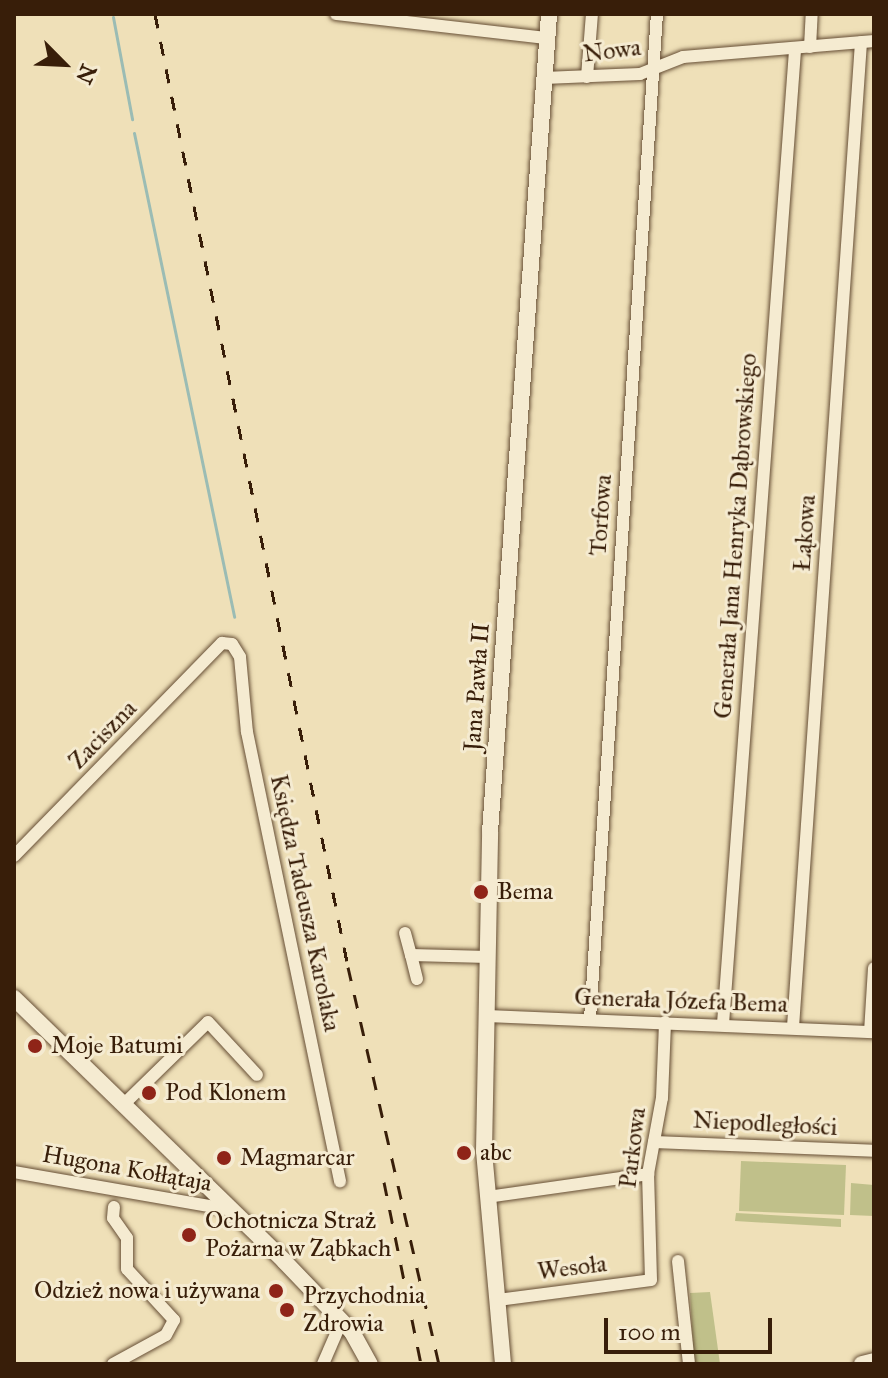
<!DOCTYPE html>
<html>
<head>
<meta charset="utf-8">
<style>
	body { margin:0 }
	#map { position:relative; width:888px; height:1378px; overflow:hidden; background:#efe0b8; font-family:"IM FELL Great Primer",serif }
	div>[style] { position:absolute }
	.green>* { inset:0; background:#c0c08a }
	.stream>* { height:3px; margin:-1.5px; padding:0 1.5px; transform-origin:1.5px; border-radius:1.5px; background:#9bbcb4 }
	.roads { filter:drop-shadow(0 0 2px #664e35) drop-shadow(0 0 2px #664e35) }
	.minor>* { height:12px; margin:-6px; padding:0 6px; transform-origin:6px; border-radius:6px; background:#f5ebd1 }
	.tertiary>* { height:16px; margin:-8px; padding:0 8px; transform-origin:8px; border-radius:8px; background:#f5ebd1 }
	.rail>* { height:3px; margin-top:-1.5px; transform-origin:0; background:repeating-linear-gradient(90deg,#381e09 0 14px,transparent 0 28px) }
	.dots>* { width:22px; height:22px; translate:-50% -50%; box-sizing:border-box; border:4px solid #f5ebd1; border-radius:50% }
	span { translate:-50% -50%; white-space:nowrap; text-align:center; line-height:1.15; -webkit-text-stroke:6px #f5ebd1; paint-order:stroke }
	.street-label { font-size:24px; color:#381e09 }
	.poi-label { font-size:24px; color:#381e09 }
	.left { translate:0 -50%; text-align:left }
	.right { translate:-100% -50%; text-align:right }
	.frame { position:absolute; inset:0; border:16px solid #381e09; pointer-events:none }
	.north { position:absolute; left:24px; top:24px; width:80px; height:80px; -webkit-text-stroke:6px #f5ebd1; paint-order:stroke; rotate:114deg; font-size:22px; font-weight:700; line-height:32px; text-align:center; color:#381e09 }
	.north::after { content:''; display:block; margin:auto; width:28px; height:36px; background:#381e09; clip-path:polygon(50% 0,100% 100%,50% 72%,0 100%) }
	.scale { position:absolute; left:604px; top:1318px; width:168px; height:36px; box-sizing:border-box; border:4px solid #381e09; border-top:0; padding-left:10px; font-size:24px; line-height:28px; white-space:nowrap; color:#381e09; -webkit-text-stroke:6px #f5ebd1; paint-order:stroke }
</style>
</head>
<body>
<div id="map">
	<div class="green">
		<div style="clip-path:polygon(741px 1161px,846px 1165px,844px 1215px,739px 1211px)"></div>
		<div style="clip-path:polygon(851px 1183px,874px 1185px,874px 1216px,850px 1215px)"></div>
		<div style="clip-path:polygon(736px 1213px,841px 1219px,841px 1227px,735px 1221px)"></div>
		<div style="clip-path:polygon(710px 1292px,720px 1364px,694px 1364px,690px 1293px)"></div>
	</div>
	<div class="stream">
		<div style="left:113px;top:17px;width:104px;rotate:79.4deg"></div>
		<div style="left:134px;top:133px;width:494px;rotate:78.3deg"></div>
	</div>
	<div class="roads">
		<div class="minor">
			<div style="left:336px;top:14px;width:212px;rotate:6.5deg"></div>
			<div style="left:810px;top:47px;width:33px;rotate:-87deg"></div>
			<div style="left:587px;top:77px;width:63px;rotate:-85.5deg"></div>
			<div style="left:544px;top:78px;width:96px;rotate:-2.4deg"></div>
			<div style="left:640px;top:74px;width:46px;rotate:-21.6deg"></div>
			<div style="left:683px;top:57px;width:192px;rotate:-4.8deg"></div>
			<div style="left:14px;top:856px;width:298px;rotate:-45.7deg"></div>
			<div style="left:222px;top:643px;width:10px;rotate:6deg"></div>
			<div style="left:232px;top:644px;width:15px;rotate:58deg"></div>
			<div style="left:240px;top:657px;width:75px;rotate:84.7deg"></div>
			<div style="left:247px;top:732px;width:459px;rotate:78.3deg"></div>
			<div style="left:405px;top:933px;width:23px;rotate:75deg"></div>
			<div style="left:417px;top:979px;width:25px;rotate:-104deg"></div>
			<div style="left:411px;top:955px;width:77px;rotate:1.5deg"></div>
			<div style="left:487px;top:1016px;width:387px;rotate:2.4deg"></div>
			<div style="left:590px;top:1019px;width:1007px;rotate:-86.19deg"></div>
			<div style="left:723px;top:1024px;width:976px;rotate:-85.77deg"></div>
			<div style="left:793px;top:1027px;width:987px;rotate:-86.05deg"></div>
			<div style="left:870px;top:1032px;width:64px;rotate:-86.4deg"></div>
			<div style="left:124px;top:1104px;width:117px;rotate:-44.3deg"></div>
			<div style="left:208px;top:1022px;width:72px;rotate:47.2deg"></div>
			<div style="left:654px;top:1142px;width:220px;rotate:2.3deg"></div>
			<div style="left:14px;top:1172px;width:221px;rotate:9.9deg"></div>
			<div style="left:487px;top:1197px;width:163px;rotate:-8.1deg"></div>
			<div style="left:678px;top:1261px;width:104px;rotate:83.9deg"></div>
			<div style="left:498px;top:1300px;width:154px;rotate:-7.4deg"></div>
			<div style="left:651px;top:1280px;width:106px;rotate:-91.6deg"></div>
			<div style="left:648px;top:1174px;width:77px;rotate:-79.6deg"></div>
			<div style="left:662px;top:1098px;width:76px;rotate:-87.7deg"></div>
			<div style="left:113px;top:1364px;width:60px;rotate:-28.7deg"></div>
			<div style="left:166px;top:1335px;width:17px;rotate:-62deg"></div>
			<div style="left:174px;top:1320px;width:69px;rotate:-132.7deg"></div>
			<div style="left:127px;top:1269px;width:31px;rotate:-90deg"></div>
			<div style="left:127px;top:1238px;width:24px;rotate:-125deg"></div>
			<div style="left:113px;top:1218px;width:11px;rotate:-85deg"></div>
			<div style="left:323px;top:1364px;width:48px;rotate:-66.6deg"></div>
		</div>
		<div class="tertiary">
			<div style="left:14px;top:998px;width:377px;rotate:44.2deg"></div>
			<div style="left:284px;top:1261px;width:98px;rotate:46.2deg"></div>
			<div style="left:352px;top:1332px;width:37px;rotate:61deg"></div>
			<div style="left:503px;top:1364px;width:214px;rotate:-95.1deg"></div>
			<div style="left:484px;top:1151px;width:319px;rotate:-88.9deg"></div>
			<div style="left:490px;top:832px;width:820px;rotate:-85.87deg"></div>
			<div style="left:862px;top:1364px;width:12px;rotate:-14deg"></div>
		</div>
	</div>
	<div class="rail">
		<div style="left:155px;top:14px;width:972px;rotate:78.55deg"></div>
		<div style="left:348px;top:967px;width:407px;rotate:77.1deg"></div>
		<div style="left:384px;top:1182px;width:186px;rotate:78.5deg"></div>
	</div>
	<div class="dots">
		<div style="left:481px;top:892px;background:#8f2418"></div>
		<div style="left:35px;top:1046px;background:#8f2418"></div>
		<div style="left:149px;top:1093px;background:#8f2418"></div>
		<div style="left:464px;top:1153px;background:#8f2418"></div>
		<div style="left:224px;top:1158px;background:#8f2418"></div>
		<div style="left:189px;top:1235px;background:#8f2418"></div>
		<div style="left:276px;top:1291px;background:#8f2418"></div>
		<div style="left:287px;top:1310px;background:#8f2418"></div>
	</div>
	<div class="street-label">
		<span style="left:612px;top:51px;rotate:-7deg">Nowa</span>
		<span style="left:601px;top:515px;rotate:-86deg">Torfowa</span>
		<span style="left:805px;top:533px;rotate:-86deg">Łąkowa</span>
		<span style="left:736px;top:536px;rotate:-86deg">Generała Jana Henryka Dąbrowskiego</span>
		<span style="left:477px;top:687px;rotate:-86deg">Jana Pawła II</span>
		<span style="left:103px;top:735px;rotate:-46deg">Zaciszna</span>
		<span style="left:305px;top:903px;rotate:78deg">Księdza Tadeusza Karolaka</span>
		<span style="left:681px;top:1001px;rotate:2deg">Generała Józefa Bema</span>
		<span style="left:765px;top:1124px;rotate:3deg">Niepodległości</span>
		<span style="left:633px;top:1148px;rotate:-83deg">Parkowa</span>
		<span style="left:127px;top:1169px;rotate:10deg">Hugona Kołłątaja</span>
		<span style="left:572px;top:1268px;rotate:-7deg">Wesoła</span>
	</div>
	<div class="poi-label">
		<span class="left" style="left:497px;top:892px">Bema</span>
		<span class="left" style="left:51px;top:1046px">Moje Batumi</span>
		<span class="left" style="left:165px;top:1093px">Pod Klonem</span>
		<span class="left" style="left:480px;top:1153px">abc</span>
		<span class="left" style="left:240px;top:1158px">Magmarcar</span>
		<span class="left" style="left:205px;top:1235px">Ochotnicza Straż<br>Pożarna w Ząbkach</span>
		<span class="right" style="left:260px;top:1291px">Odzież nowa i używana</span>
		<span class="left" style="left:303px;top:1310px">Przychodnia<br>Zdrowia</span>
	</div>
	<div class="frame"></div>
	<div class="north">N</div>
	<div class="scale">100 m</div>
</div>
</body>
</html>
